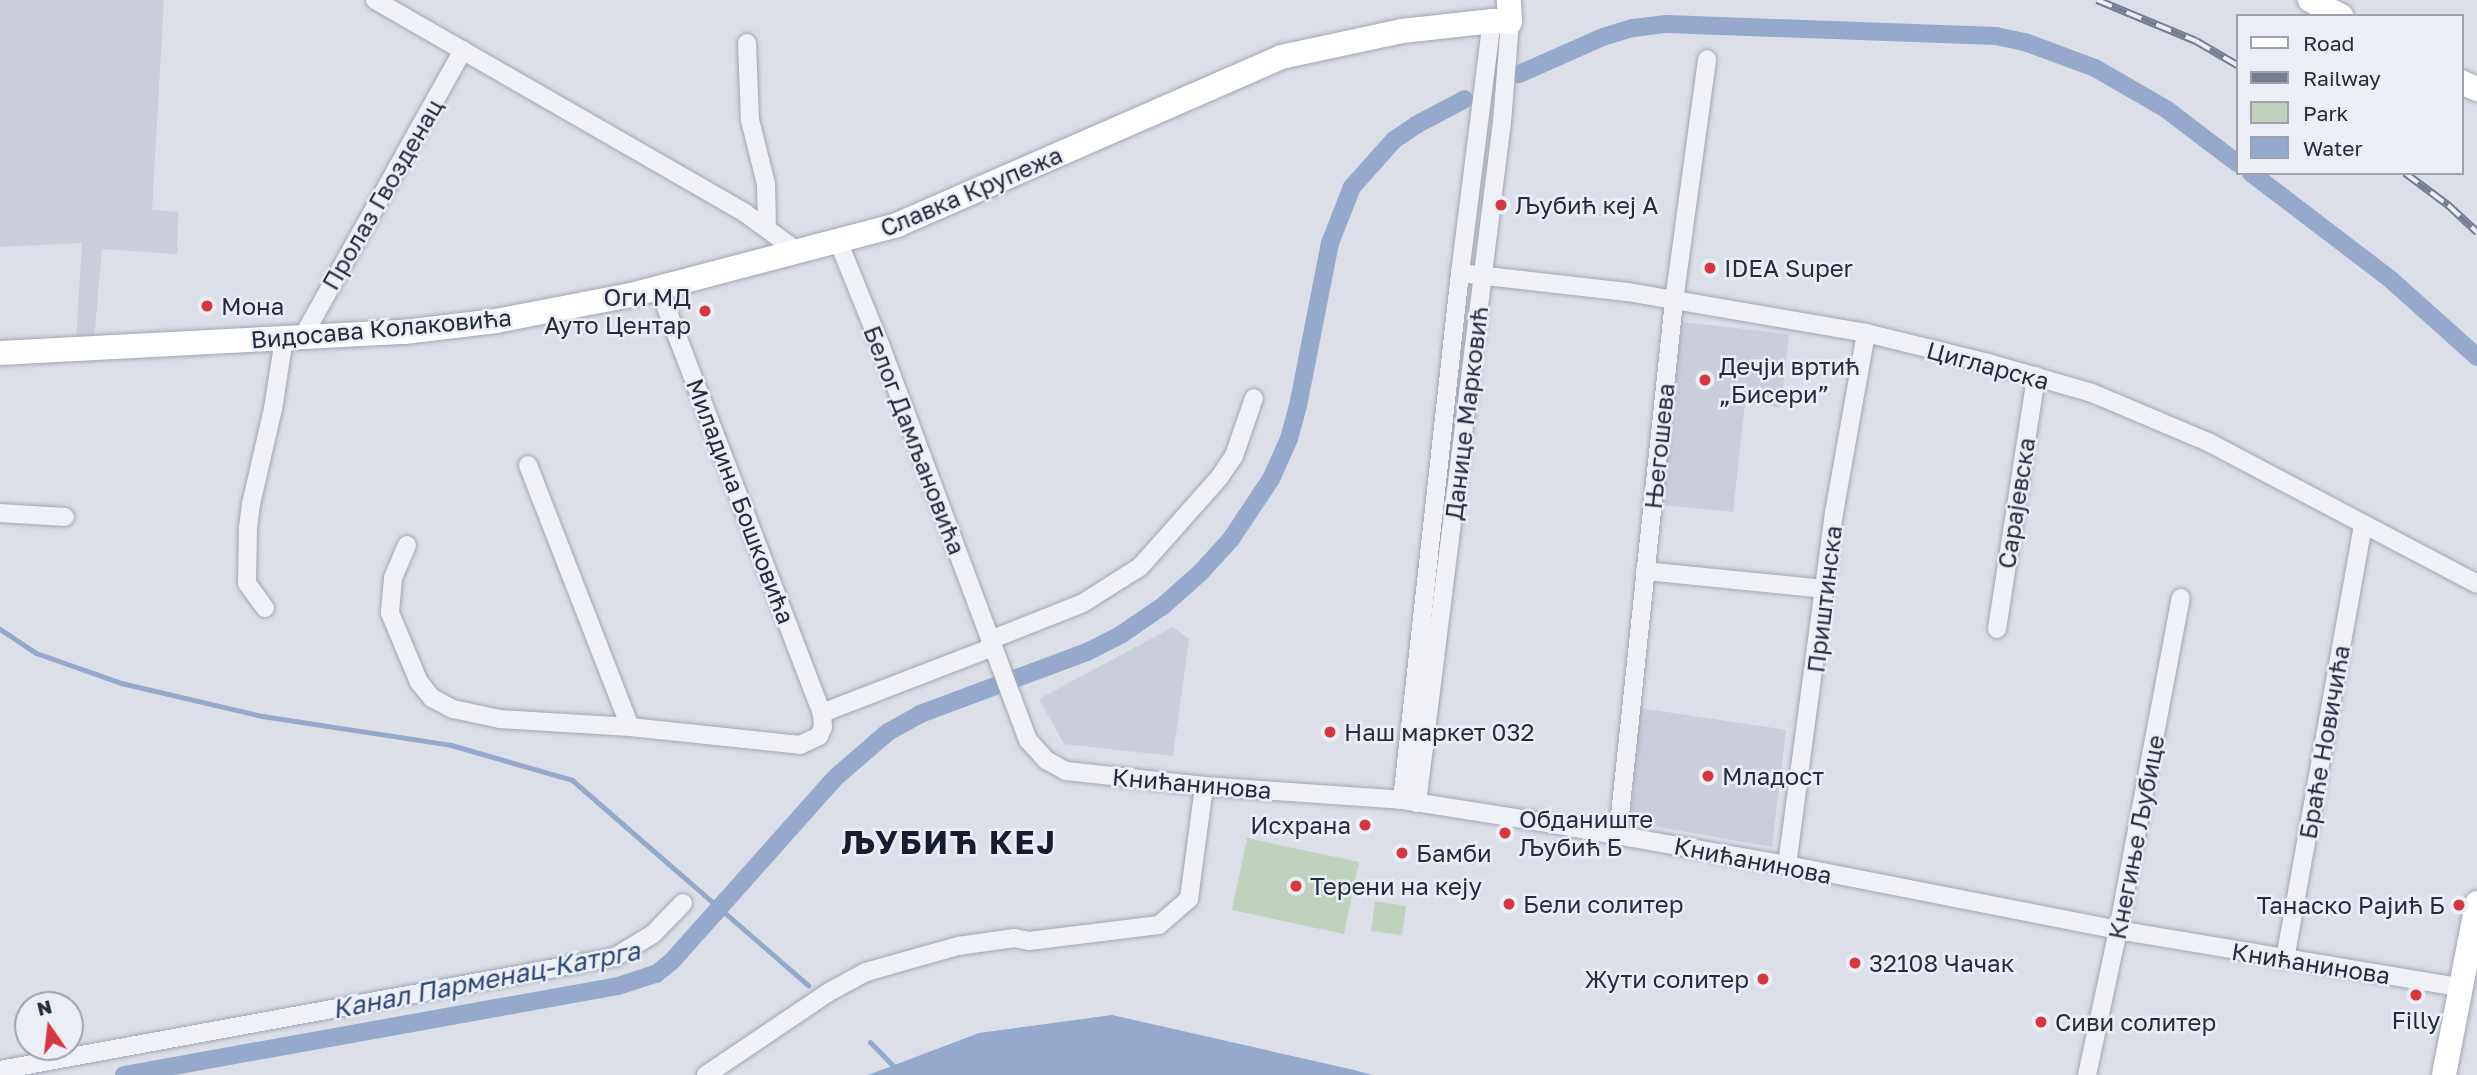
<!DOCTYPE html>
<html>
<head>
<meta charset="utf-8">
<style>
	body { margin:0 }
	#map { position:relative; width:2477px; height:1075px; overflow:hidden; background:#dcdfe8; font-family:"Golos Text",sans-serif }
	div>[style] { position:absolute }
	.built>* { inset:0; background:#caceda }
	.green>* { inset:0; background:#c0d2bd }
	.water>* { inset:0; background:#94a9cb }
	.stream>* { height:5px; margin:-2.5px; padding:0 2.5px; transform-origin:2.5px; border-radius:2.5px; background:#94a9cb }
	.canal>* { height:18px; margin:-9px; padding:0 9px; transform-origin:9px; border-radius:9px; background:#94a9cb }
	.roads { filter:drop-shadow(0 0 2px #a1a6b2) drop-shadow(0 0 2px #a1a6b2) }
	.street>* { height:18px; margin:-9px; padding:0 9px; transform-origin:9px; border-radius:9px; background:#eff1f6 }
	.secondary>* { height:24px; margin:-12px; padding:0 12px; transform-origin:12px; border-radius:12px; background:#fff }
	.rail>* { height:8px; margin-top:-4px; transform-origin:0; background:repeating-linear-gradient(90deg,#ebeff5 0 16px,#747d92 0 32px); box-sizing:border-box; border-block:2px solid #747d92 }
	.dots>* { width:19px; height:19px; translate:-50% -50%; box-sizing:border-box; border:4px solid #ebeff5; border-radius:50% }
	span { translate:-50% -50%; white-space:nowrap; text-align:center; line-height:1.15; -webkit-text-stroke:5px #ebeff5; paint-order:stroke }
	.street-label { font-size:24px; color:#252c3f }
	.poi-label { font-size:24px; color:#252c3f }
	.left { translate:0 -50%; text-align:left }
	.right { translate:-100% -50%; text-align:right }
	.water-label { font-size:26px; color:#2c4675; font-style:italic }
	.district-label { font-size:32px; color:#171d2f; font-weight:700; letter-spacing:2px }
	.legend { position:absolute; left:2236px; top:14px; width:228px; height:161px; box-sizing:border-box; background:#ebeff5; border:2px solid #9ca1ac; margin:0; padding:9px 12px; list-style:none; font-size:21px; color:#252c3f }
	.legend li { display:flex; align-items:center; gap:14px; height:35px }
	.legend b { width:35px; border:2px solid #9ca1ac }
	.north { position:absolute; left:14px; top:991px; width:70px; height:70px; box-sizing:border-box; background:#ebeff5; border:2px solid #9ca1ac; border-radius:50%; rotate:346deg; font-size:19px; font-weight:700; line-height:28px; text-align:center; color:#252c3f }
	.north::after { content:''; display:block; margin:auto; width:24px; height:32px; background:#d7363f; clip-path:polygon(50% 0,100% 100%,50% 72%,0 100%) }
</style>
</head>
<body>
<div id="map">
	<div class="built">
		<div style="clip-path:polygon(0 0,164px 0,152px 210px,178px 212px,177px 254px,102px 249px,94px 340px,76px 341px,82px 243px,0 247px)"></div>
		<div style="clip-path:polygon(1682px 322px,1789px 334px,1781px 407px,1745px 404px,1733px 512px,1662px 505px)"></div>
		<div style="clip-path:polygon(1173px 627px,1189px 639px,1173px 756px,1064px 744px,1039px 699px)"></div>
		<div style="clip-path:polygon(1640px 708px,1786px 730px,1772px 847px,1631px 822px)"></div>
	</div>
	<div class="green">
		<div style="clip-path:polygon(1247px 838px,1359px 862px,1344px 934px,1232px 910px)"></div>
		<div style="clip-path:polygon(1375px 901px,1406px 906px,1402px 935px,1371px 931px)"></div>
	</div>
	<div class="water">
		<div style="clip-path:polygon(1112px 1015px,1354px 1070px,1372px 1075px,868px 1075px,979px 1033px)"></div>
	</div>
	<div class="stream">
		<div style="left:0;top:629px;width:43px;rotate:33.7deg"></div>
		<div style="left:36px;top:653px;width:90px;rotate:19.4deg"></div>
		<div style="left:121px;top:683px;width:145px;rotate:13.2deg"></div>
		<div style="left:262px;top:716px;width:191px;rotate:8.7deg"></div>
		<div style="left:451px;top:745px;width:126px;rotate:16.1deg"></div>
		<div style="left:572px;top:780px;width:313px;rotate:41deg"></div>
		<div style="left:870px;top:1042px;width:46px;rotate:45.9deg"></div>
	</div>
	<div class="canal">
		<div style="left:1519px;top:74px;width:92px;rotate:-23.8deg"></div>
		<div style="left:1603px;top:37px;width:31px;rotate:-17deg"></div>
		<div style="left:1633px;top:28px;width:34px;rotate:-7deg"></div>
		<div style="left:1667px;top:24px;width:329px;rotate:2.1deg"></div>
		<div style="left:1996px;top:36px;width:30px;rotate:12deg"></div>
		<div style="left:2025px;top:42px;width:75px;rotate:20.4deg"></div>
		<div style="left:2095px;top:68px;width:82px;rotate:30deg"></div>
		<div style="left:2166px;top:109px;width:89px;rotate:37.3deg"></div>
		<div style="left:2251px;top:173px;width:173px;rotate:37.3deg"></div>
		<div style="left:2389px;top:278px;width:118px;rotate:41.9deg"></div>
		<div style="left:124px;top:1075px;width:502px;rotate:-10.21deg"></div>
		<div style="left:618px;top:986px;width:40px;rotate:-18deg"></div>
		<div style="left:656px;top:974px;width:21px;rotate:-39deg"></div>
		<div style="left:672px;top:961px;width:246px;rotate:-48.3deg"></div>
		<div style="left:836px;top:777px;width:69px;rotate:-40.9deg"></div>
		<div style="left:888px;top:732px;width:37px;rotate:-29deg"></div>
		<div style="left:920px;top:714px;width:178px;rotate:-20.4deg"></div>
		<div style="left:1087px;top:652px;width:39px;rotate:-27deg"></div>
		<div style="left:1122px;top:634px;width:51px;rotate:-34.6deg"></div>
		<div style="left:1164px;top:605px;width:50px;rotate:-41.7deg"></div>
		<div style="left:1201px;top:572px;width:45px;rotate:-47.7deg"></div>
		<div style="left:1231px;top:539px;width:72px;rotate:-56.3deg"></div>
		<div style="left:1271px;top:479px;width:44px;rotate:-65.8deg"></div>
		<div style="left:1289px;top:439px;width:34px;rotate:-75deg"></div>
		<div style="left:1298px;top:406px;width:166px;rotate:-78.9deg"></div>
		<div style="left:1330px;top:243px;width:60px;rotate:-68.6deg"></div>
		<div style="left:1352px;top:187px;width:63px;rotate:-48.2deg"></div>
		<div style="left:1394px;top:140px;width:27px;rotate:-34deg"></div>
		<div style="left:1416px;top:125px;width:55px;rotate:-28deg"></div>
	</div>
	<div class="roads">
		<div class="street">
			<div style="left:375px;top:0;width:427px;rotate:29.9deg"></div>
			<div style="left:745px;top:213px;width:64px;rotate:36.2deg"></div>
			<div style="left:747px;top:43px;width:77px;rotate:87.8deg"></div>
			<div style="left:750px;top:120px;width:66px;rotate:76deg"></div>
			<div style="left:766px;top:184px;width:43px;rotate:88.7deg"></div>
			<div style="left:838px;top:241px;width:114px;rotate:67.9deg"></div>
			<div style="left:881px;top:347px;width:420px;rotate:69.5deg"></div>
			<div style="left:1028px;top:740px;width:27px;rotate:48deg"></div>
			<div style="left:1046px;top:760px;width:23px;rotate:29deg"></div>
			<div style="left:1066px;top:771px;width:139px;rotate:6.2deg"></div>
			<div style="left:1204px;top:786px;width:198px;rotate:4deg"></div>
			<div style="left:1402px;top:800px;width:141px;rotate:9deg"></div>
			<div style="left:1541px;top:822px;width:250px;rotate:9.9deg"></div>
			<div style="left:1787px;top:865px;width:337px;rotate:11.1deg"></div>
			<div style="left:2118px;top:930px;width:346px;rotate:9.5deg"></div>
			<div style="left:1460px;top:273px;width:168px;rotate:6.5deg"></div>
			<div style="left:1627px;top:292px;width:242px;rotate:9.7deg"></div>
			<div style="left:1866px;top:333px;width:126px;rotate:13.8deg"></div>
			<div style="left:1988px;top:363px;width:108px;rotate:16.1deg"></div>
			<div style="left:2092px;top:393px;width:126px;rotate:22.9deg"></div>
			<div style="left:2208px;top:442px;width:304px;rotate:27.8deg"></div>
			<div style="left:659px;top:289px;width:454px;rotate:69deg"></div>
			<div style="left:302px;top:338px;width:330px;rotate:-60.8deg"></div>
			<div style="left:528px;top:465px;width:281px;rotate:68.7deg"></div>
			<div style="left:630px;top:727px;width:171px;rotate:6deg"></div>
			<div style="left:800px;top:745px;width:21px;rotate:-25deg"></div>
			<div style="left:819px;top:736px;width:10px;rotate:-66deg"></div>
			<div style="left:823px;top:727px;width:14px;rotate:-94deg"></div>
			<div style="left:822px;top:713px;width:183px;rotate:-21.1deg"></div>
			<div style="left:0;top:513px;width:65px;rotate:3.5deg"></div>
			<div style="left:407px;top:545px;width:36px;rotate:113deg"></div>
			<div style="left:393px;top:578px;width:35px;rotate:95deg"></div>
			<div style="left:390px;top:613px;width:75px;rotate:67.2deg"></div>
			<div style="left:419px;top:682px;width:21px;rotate:51deg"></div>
			<div style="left:432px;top:698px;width:24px;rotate:28deg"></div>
			<div style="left:453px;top:709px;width:48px;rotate:12deg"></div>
			<div style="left:500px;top:719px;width:130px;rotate:3.5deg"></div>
			<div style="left:1645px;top:571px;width:180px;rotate:5.7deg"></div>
			<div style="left:265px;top:608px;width:31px;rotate:-126deg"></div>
			<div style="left:247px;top:583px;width:55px;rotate:-89deg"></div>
			<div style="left:248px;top:528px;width:24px;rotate:-83deg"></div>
			<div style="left:251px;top:504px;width:98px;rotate:-77deg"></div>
			<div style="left:273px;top:409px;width:71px;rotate:-81.1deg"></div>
			<div style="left:1997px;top:629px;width:256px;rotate:-81.2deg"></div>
			<div style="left:990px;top:640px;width:100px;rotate:-21.7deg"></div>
			<div style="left:1083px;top:603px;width:67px;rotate:-32.3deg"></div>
			<div style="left:1140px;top:567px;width:119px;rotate:-48.4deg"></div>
			<div style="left:1219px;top:478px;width:27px;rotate:-56deg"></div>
			<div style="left:1234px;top:456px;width:61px;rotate:-71deg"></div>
			<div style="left:1402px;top:800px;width:530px;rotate:-83.72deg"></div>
			<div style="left:1460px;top:273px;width:254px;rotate:-82.8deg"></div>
			<div style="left:1417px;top:803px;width:686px;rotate:-82.89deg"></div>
			<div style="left:1502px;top:122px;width:100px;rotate:-85.4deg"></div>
			<div style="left:1618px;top:834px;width:536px;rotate:-84deg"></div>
			<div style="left:1674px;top:301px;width:244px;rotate:-82.2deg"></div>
			<div style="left:1787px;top:865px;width:355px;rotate:-82.4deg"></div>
			<div style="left:1834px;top:513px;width:183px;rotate:-79.9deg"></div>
			<div style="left:2285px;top:959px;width:441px;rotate:-79.8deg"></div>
			<div style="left:0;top:1070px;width:625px;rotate:-10.41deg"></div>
			<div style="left:615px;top:957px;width:44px;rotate:-31.2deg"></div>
			<div style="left:653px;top:934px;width:43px;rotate:-45.9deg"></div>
			<div style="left:706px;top:1075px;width:148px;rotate:-34deg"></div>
			<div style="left:829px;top:992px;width:42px;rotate:-28.4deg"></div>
			<div style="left:866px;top:972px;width:96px;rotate:-15.8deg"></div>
			<div style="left:958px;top:946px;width:57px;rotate:-8.1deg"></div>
			<div style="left:1014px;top:938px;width:15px;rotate:11deg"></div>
			<div style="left:1029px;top:941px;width:131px;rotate:-7deg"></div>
			<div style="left:1159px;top:925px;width:40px;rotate:-41deg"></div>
			<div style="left:1189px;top:899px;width:114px;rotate:-82.4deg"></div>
			<div style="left:2087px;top:1075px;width:148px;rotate:-77.9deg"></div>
			<div style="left:2118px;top:930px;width:338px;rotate:-79.3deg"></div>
		</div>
		<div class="secondary">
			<div style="left:2310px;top:0;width:35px;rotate:27deg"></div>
			<div style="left:2461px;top:82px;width:17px;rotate:24deg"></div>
			<div style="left:0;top:353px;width:405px;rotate:-3deg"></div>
			<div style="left:404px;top:332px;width:93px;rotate:-6.8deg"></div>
			<div style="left:496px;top:321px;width:137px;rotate:-10.9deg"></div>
			<div style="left:631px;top:295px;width:275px;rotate:-14.7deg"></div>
			<div style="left:897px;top:225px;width:419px;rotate:-23.6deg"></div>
			<div style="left:1281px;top:57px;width:124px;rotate:-12.1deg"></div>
			<div style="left:1402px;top:31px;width:91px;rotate:-6.3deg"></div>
			<div style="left:1492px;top:21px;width:18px;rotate:3deg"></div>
			<div style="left:1510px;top:22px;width:22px;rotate:-93deg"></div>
			<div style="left:2444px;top:1075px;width:175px;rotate:-79.1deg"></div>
		</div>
	</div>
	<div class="rail">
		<div style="left:2097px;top:0;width:107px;rotate:22.5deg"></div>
		<div style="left:2196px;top:41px;width:48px;rotate:30.3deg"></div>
		<div style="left:2405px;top:173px;width:54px;rotate:36.7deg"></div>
		<div style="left:2448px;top:205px;width:40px;rotate:43deg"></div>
	</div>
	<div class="dots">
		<div style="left:1501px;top:205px;background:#d7363f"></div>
		<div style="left:1710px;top:268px;background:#d7363f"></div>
		<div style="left:207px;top:306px;background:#d7363f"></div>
		<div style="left:705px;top:311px;background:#d7363f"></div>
		<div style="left:1705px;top:380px;background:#d7363f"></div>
		<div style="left:1330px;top:732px;background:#d7363f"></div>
		<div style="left:1708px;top:776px;background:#d7363f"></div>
		<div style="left:1365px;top:825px;background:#d7363f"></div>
		<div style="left:1505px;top:833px;background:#d7363f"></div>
		<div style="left:1402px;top:853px;background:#d7363f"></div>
		<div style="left:1296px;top:886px;background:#d7363f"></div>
		<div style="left:1509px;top:904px;background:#d7363f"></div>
		<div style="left:2459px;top:905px;background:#d7363f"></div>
		<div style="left:1855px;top:963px;background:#d7363f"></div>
		<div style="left:1763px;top:979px;background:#d7363f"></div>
		<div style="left:2416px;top:995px;background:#d7363f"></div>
		<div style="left:2041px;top:1022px;background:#d7363f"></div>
	</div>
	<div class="street-label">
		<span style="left:971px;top:191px;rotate:-23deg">Славка Крупежа</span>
		<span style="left:382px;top:194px;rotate:-60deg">Пролаз Гвозденац</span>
		<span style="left:381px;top:328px;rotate:-5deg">Видосава Колаковића</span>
		<span style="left:1988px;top:365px;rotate:15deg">Цигларска</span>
		<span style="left:1466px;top:413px;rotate:-83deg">Данице Марковић</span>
		<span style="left:915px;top:440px;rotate:69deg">Белог Дамљановића</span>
		<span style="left:1659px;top:446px;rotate:-84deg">Његошева</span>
		<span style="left:741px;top:501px;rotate:69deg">Миладина Бошковића</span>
		<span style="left:2016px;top:503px;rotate:-81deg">Сарајевска</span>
		<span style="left:1824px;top:599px;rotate:-83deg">Приштинска</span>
		<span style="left:2324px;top:742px;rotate:-80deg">Браће Новичића</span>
		<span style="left:1192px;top:783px;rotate:5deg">Книћанинова</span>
		<span style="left:2136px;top:837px;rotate:-79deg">Кнегиње Љубице</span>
		<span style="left:1753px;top:860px;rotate:11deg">Книћанинова</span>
		<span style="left:2311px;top:963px;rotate:9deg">Книћанинова</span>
	</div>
	<div class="poi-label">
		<span class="left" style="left:1515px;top:205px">Љубић кеј А</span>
		<span class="left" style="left:1724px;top:268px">IDEA Super</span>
		<span class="right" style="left:691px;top:311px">Оги МД<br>Ауто Центар</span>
		<span class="left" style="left:221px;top:306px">Мона</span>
		<span class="left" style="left:1719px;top:380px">Дечји вртић<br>„Бисери”</span>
		<span class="left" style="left:1344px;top:732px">Наш маркет 032</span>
		<span class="left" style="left:1722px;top:776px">Младост</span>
		<span class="left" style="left:1519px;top:833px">Обданиште<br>Љубић Б</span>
		<span class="right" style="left:1351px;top:825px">Исхрана</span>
		<span class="left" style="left:1416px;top:853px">Бамби</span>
		<span class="left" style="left:1310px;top:886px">Терени на кеју</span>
		<span class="left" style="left:1523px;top:904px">Бели солитер</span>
		<span class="right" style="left:2445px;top:905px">Танаско Рајић Б</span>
		<span class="left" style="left:1869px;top:963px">32108 Чачак</span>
		<span class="right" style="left:1749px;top:979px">Жути солитер</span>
		<span style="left:2416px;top:1020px">Filly</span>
		<span class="left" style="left:2055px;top:1022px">Сиви солитер</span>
	</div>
	<div class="water-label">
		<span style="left:486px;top:980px;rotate:-11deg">Канал Парменац-Катрга</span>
	</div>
	<div class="district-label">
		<span style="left:949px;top:842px">ЉУБИЋ КЕЈ</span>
	</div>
	<ul class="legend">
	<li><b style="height:9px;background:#fff"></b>Road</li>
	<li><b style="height:9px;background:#747d92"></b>Railway</li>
	<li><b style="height:19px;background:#c0d2bd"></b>Park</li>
	<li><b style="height:19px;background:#94a9cb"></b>Water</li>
	</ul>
	<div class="north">N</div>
</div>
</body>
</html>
